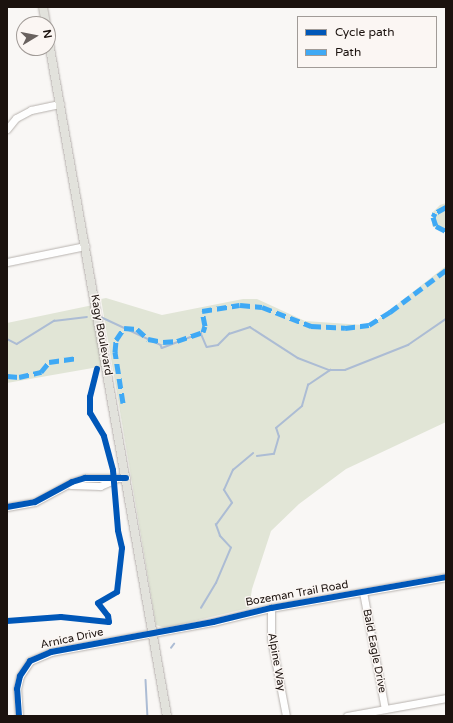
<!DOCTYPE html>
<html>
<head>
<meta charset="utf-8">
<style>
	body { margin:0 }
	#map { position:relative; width:453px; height:723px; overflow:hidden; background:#f9f7f5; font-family:"Varela Round",sans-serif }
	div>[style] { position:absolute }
	.green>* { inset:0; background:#e1e5d6 }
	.stream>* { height:1.5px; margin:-0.75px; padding:0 0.75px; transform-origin:0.75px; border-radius:0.75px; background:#acbcd4 }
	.roads { filter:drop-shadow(0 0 1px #b7b2ae) drop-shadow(0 0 1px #b7b2ae) }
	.minor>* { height:7px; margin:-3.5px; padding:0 3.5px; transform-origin:3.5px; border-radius:3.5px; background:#fefefe }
	.major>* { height:8px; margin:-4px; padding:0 4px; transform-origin:4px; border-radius:4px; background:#e2e2dc }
	.quiet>* { height:5px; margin-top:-2.5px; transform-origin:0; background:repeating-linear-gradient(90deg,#3fa9f5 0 10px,transparent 0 15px) }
	.cycleway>* { height:6px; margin:-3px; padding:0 3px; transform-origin:3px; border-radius:3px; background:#0057b8 }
	span { translate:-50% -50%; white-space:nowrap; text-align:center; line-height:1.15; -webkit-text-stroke:3px #fbf6f3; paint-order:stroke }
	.street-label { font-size:11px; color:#1b120e }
	.frame { position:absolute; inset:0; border:8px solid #1b120e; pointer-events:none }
	.legend { position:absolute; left:297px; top:16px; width:140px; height:52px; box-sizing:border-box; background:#fbf6f3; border:1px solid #a19b97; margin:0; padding:5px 7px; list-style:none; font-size:12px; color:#1b120e }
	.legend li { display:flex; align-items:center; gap:8px; height:20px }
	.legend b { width:20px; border:1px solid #a19b97 }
	.north { position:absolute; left:16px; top:16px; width:40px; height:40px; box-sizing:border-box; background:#fbf6f3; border:1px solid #a19b97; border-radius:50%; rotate:80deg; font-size:11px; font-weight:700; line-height:16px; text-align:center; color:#1b120e }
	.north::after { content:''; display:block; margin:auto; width:14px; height:18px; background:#69625f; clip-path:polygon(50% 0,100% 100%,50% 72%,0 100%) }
</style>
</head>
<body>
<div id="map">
	<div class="green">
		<div style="clip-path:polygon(446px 203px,446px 233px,432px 226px,432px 213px,440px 205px)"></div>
		<div style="clip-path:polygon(446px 266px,446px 422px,346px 469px,299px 504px,271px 531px,252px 589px,249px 608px,165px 628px,156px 625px,101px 299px,106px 298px,162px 315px,243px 299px,257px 299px,305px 321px,363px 325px,377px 320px)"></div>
		<div style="clip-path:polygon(93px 305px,104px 366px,7px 383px,7px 323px)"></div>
	</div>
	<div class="stream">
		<div style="left:101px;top:317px;width:66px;rotate:25deg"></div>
		<div style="left:161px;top:345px;width:3px;rotate:72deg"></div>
		<div style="left:162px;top:348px;width:42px;rotate:-21deg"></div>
		<div style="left:201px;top:333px;width:15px;rotate:67deg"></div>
		<div style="left:207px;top:347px;width:11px;rotate:-10deg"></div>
		<div style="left:218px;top:345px;width:16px;rotate:-45deg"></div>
		<div style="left:229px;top:334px;width:22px;rotate:-18deg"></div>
		<div style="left:250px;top:327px;width:57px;rotate:32.9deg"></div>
		<div style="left:298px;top:358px;width:34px;rotate:21deg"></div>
		<div style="left:330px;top:370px;width:15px"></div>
		<div style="left:345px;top:370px;width:68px;rotate:-21.6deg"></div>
		<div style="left:408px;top:345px;width:46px;rotate:-34.4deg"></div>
		<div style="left:7px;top:339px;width:11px;rotate:27deg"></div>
		<div style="left:17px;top:344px;width:44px;rotate:-31.9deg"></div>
		<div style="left:54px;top:321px;width:33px;rotate:-7deg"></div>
		<div style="left:257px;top:456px;width:17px;rotate:-7deg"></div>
		<div style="left:274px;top:454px;width:18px;rotate:-74deg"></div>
		<div style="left:279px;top:437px;width:9px;rotate:-108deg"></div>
		<div style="left:276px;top:428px;width:34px;rotate:-40deg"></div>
		<div style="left:302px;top:406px;width:22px;rotate:-74deg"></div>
		<div style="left:308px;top:385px;width:27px;rotate:-34deg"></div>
		<div style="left:201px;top:608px;width:29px;rotate:-59deg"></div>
		<div style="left:216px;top:583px;width:38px;rotate:-67deg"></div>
		<div style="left:231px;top:548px;width:16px;rotate:-133deg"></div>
		<div style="left:220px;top:536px;width:12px;rotate:-110deg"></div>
		<div style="left:216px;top:525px;width:27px;rotate:-54deg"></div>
		<div style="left:232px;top:503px;width:15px;rotate:-122deg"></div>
		<div style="left:224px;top:490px;width:22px;rotate:-66deg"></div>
		<div style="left:233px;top:470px;width:26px;rotate:-40deg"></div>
		<div style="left:171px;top:648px;width:5px;rotate:-53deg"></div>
		<div style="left:146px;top:680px;width:36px;rotate:87deg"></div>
	</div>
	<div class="roads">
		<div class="minor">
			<div style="left:7px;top:129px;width:14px;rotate:-51deg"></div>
			<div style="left:16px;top:118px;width:17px;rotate:-28deg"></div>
			<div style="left:31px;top:110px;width:30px;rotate:-12deg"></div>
			<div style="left:7px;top:262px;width:80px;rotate:-11.6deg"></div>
			<div style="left:71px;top:485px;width:29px;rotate:2deg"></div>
			<div style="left:100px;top:486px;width:15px;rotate:-23deg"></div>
			<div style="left:7px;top:507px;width:28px;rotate:-10deg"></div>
			<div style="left:35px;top:502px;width:42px;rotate:-28.4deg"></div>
			<div style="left:72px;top:482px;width:14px;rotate:-17deg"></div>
			<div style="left:85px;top:478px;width:41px"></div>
			<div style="left:363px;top:592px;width:119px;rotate:79.4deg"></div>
			<div style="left:271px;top:608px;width:30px;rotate:90deg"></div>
			<div style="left:271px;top:638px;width:79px;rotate:79.1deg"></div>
			<div style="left:19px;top:716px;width:27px;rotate:-94deg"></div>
			<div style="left:17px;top:689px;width:13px;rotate:-77deg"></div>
			<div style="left:20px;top:676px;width:18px;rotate:-56deg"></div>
			<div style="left:30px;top:661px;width:23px;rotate:-23deg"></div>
			<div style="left:51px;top:652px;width:165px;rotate:-10.5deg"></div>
			<div style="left:213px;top:622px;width:60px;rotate:-13.6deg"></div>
			<div style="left:271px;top:608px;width:178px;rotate:-10deg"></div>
			<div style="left:347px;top:716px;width:101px;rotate:-10.3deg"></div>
		</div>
		<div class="major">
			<div style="left:43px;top:7px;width:17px;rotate:80deg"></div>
			<div style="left:48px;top:37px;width:689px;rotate:80.06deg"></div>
		</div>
	</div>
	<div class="quiet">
		<div style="left:446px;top:207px;width:13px;rotate:151deg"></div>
		<div style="left:435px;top:213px;width:4px;rotate:117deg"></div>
		<div style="left:433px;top:217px;width:9px;rotate:72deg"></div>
		<div style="left:436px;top:226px;width:11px;rotate:27deg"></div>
		<div style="left:7px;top:376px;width:12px;rotate:5deg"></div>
		<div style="left:19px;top:377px;width:23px;rotate:-13deg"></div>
		<div style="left:41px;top:372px;width:13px;rotate:-51deg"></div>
		<div style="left:49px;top:362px;width:27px;rotate:-8deg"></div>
		<div style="left:123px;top:403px;width:52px;rotate:-98.9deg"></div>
		<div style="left:115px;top:352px;width:12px;rotate:-85deg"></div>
		<div style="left:116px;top:340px;width:14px;rotate:-56deg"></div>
		<div style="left:124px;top:328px;width:13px;rotate:4deg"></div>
		<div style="left:137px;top:329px;width:15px;rotate:42deg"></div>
		<div style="left:148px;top:339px;width:15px;rotate:11deg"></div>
		<div style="left:163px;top:342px;width:14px;rotate:-4deg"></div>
		<div style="left:177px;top:341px;width:28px;rotate:-19deg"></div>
		<div style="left:203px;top:332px;width:6px;rotate:-72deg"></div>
		<div style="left:205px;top:326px;width:15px;rotate:-101deg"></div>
		<div style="left:202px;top:311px;width:38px;rotate:-9deg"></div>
		<div style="left:240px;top:305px;width:22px;rotate:5deg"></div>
		<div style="left:262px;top:307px;width:53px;rotate:21.2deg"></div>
		<div style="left:311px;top:326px;width:34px;rotate:3deg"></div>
		<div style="left:345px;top:328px;width:24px;rotate:-7deg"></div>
		<div style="left:369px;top:325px;width:25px;rotate:-32deg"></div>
		<div style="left:390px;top:312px;width:70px;rotate:-36.9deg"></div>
	</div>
	<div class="cycleway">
		<div style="left:7px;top:507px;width:28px;rotate:-10deg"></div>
		<div style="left:35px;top:502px;width:42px;rotate:-28.4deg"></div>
		<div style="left:72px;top:482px;width:14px;rotate:-17deg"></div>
		<div style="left:85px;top:478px;width:41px"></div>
		<div style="left:7px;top:621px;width:54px;rotate:-4.2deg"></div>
		<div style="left:61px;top:617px;width:48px;rotate:5.9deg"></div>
		<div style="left:109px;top:622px;width:6px;rotate:-99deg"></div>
		<div style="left:108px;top:616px;width:16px;rotate:-128deg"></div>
		<div style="left:98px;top:603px;width:22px;rotate:-30deg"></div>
		<div style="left:117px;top:592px;width:44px;rotate:-83.5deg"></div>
		<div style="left:122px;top:548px;width:18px;rotate:-103deg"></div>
		<div style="left:118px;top:530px;width:60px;rotate:-94.8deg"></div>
		<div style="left:113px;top:470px;width:35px;rotate:-105deg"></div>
		<div style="left:104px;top:436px;width:27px;rotate:-121deg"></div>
		<div style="left:90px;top:413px;width:16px;rotate:-90deg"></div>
		<div style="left:90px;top:397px;width:29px;rotate:-76deg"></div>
		<div style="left:19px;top:716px;width:27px;rotate:-94deg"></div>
		<div style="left:17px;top:689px;width:13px;rotate:-77deg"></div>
		<div style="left:20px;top:676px;width:18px;rotate:-56deg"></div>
		<div style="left:30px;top:661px;width:23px;rotate:-23deg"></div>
		<div style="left:51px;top:652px;width:165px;rotate:-10.5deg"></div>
		<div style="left:213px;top:622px;width:60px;rotate:-13.6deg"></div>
		<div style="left:271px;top:608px;width:178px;rotate:-10deg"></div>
	</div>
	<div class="street-label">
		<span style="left:101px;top:335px;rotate:80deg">Kagy Boulevard</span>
		<span style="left:297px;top:594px;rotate:-10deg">Bozeman Trail Road</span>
		<span style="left:72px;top:639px;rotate:-12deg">Arnica Drive</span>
		<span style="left:374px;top:651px;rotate:79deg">Bald Eagle Drive</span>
		<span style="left:276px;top:662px;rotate:80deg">Alpine Way</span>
	</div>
	<div class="frame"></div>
	<ul class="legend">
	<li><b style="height:5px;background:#0057b8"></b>Cycle path</li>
	<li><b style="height:5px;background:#3fa9f5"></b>Path</li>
	</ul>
	<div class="north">N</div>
</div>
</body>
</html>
